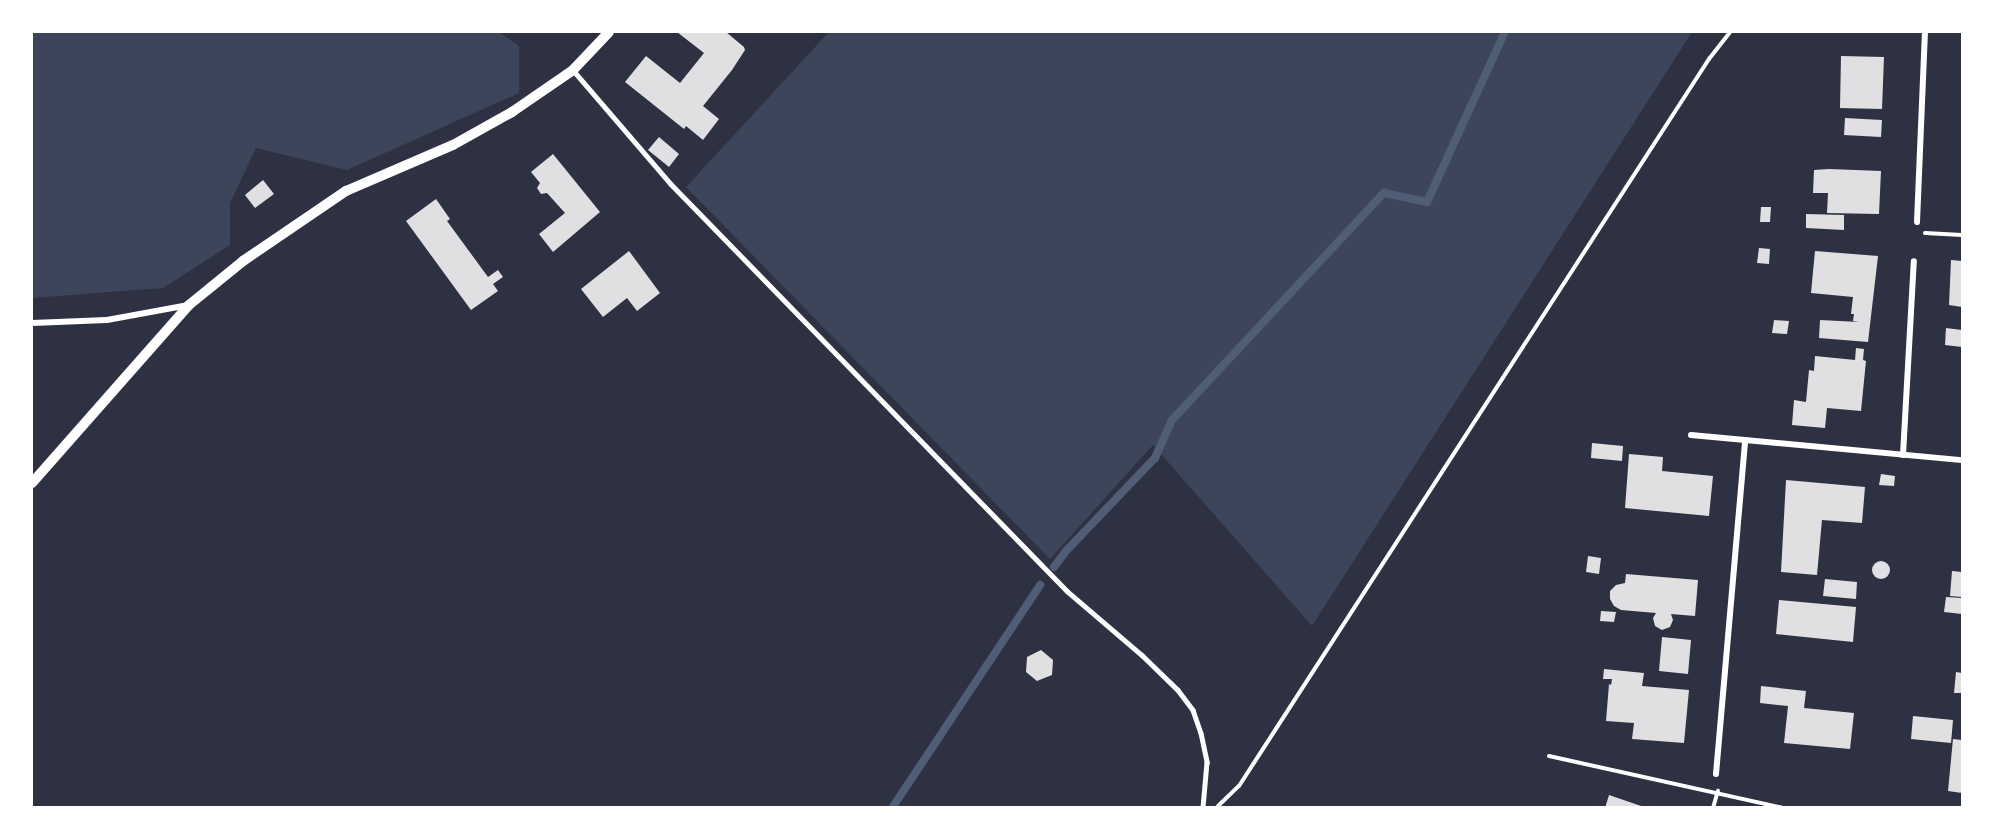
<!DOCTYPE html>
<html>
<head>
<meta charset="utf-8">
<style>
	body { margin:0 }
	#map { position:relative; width:1994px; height:839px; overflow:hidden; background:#2d3142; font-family:"Fira Sans",sans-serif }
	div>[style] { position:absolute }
	.green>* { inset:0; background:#3c4559 }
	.stream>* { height:8px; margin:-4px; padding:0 4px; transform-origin:4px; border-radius:4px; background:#4f5d75 }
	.building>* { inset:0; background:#e0e0e3 }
	.round { border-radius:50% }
	.path>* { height:4px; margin:-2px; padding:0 2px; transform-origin:2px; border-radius:2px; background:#fff }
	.service>* { height:4.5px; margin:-2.25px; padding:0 2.25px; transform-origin:2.25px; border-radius:2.25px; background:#fff }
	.minor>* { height:6px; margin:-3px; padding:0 3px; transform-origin:3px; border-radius:3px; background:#fff }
	.tertiary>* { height:10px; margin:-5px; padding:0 5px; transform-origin:5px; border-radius:5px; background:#fff }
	span { translate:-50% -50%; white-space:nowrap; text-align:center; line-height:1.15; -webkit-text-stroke:4.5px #fff; paint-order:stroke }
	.frame { position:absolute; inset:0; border:33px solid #fff; pointer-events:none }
</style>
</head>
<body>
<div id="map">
	<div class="green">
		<div style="clip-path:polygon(32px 32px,499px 32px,519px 46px,519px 93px,347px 170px,256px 148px,230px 203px,230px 245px,163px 288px,32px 298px)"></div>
		<div style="clip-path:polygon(829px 32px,1692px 32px,1312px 626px,1153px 445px,1050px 559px,686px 187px)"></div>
	</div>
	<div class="stream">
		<div style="left:1054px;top:567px;width:20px;rotate:-53deg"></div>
		<div style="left:1066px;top:551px;width:129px;rotate:-46.3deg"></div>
		<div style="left:1155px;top:458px;width:42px;rotate:-65.9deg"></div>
		<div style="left:1172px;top:420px;width:311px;rotate:-47deg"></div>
		<div style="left:1384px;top:193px;width:44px;rotate:11.8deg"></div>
		<div style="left:1427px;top:202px;width:187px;rotate:-65.4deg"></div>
		<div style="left:892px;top:808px;width:268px;rotate:-56.4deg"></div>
	</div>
	<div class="building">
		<div style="clip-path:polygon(677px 32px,726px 32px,744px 47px,745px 50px,732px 70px,703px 106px,719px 119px,703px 140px,686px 126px,684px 129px,625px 82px,646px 56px,680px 83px,704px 53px)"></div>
		<div style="clip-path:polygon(1841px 56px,1884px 57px,1882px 109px,1840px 108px)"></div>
		<div style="clip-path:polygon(1845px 118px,1882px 120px,1881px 137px,1844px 135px)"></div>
		<div style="clip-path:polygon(659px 137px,679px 154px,669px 167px,648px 150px)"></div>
		<div style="clip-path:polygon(553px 154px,600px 212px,553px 252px,539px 234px,565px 213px,547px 193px,541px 194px,537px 188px,540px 183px,531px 172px)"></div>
		<div style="clip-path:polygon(1829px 169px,1881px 171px,1879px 214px,1827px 213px,1828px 193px,1813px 193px,1814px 170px)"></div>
		<div style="clip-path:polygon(263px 180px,274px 194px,255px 208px,245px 195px)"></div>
		<div style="clip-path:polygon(436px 199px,450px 219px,447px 221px,488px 277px,498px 270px,503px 277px,493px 284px,498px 291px,471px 310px,406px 221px)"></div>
		<div style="clip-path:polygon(1761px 207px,1771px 207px,1770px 222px,1760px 222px)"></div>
		<div style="clip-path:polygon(1806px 214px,1844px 215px,1844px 230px,1806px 228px)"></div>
		<div style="clip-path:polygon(1759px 248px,1770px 249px,1769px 264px,1757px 263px)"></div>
		<div style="clip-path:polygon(629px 251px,660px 293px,637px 311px,627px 298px,603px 317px,581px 289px)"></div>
		<div style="clip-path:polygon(1815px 251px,1878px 256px,1868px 342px,1819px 338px,1820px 320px,1859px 322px,1853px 321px,1854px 314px,1851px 314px,1853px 297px,1811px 293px)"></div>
		<div style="clip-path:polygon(1951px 260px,1962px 261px,1962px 307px,1949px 305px)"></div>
		<div style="clip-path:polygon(1774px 320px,1789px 321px,1787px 334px,1772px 333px)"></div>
		<div style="clip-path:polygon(1946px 328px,1962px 330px,1962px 347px,1945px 345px)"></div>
		<div style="clip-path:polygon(1856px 348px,1864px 349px,1863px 360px,1866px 361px,1861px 411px,1827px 408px,1825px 428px,1792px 425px,1794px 400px,1806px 402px,1809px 370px,1814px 371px,1815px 356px,1855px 360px)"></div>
		<div style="clip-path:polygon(1592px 443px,1623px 446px,1622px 461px,1591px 458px)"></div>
		<div style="clip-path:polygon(1629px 454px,1663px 457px,1662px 471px,1713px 476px,1709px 516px,1625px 508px)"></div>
		<div style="clip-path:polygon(1881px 474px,1895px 476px,1894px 486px,1879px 485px)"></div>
		<div style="clip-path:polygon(1786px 480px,1865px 487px,1862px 523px,1822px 520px,1817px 575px,1781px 572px)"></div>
		<div style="clip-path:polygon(1588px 556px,1601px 558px,1599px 574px,1586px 572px)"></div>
		<div class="round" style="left:1872px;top:561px;width:18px;height:18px"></div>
		<div style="clip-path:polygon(1952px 571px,1962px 572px,1962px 597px,1950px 596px)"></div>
		<div style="clip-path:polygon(1626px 574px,1698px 580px,1695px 616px,1671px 614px,1673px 620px,1670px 627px,1662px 630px,1655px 626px,1653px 618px,1656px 613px,1621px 610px,1614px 606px,1610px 599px,1610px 591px,1616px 585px,1625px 583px)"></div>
		<div style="clip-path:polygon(1825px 579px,1857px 582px,1856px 599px,1823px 596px)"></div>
		<div style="clip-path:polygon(1946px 597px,1962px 598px,1962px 614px,1944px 612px)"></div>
		<div style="clip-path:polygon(1779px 600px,1856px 607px,1853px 642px,1776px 634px)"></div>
		<div style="clip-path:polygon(1601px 611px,1616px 612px,1614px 622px,1600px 621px)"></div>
		<div style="clip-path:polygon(1662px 637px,1691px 640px,1688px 674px,1659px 671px)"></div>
		<div style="clip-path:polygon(1041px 650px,1053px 660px,1052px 675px,1037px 681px,1026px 672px,1027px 657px)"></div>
		<div style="clip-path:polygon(1604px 669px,1644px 673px,1642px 686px,1689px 690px,1684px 743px,1632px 739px,1634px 723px,1606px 721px,1609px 684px,1611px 685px,1612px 679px,1603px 679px)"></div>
		<div style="clip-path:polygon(1956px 672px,1962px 673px,1962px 693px,1954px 693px)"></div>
		<div style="clip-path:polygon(1761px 686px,1806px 691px,1804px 708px,1854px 713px,1850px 749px,1784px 743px,1788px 706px,1760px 703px)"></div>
		<div style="clip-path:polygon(1913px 716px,1953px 720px,1951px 743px,1911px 739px)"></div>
		<div style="clip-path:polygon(1953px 739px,1962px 740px,1962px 793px,1948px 791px)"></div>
		<div style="clip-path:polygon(1609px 795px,1644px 807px,1644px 808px,1605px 808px)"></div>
	</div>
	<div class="path">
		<div style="left:1925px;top:233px;width:37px;rotate:3deg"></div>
		<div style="left:1549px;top:756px;width:241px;rotate:12.5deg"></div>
		<div style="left:1218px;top:806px;width:29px;rotate:-44deg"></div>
		<div style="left:1239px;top:786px;width:866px;rotate:-57.12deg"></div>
		<div style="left:1709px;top:59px;width:34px;rotate:-52deg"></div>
		<div style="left:1713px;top:808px;width:18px;rotate:-74deg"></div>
	</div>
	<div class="service">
		<div style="left:573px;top:70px;width:150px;rotate:49.3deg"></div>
		<div style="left:671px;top:184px;width:568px;rotate:45.78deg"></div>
		<div style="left:1067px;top:591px;width:99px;rotate:40.5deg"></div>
		<div style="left:1142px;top:655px;width:50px;rotate:44.2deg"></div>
		<div style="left:1178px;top:690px;width:25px;rotate:53deg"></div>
		<div style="left:1193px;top:710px;width:24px;rotate:71deg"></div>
		<div style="left:1201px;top:733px;width:30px;rotate:78deg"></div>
		<div style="left:1207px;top:762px;width:46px;rotate:95deg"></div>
	</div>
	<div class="minor">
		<div style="left:1917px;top:222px;width:190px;rotate:-87.6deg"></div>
		<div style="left:32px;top:323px;width:75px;rotate:-2.3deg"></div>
		<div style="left:107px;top:320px;width:83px;rotate:-10.4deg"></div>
		<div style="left:1691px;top:435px;width:272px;rotate:5.3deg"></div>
		<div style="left:1903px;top:455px;width:194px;rotate:-86.8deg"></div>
		<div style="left:1716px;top:774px;width:335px;rotate:-85deg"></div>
	</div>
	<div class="tertiary">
		<div style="left:32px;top:483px;width:237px;rotate:-48.6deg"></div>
		<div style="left:189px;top:305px;width:70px;rotate:-39.2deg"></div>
		<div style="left:243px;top:261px;width:125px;rotate:-34.2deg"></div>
		<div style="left:346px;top:191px;width:116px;rotate:-23.3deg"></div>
		<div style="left:453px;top:145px;width:68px;rotate:-29.2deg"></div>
		<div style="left:512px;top:112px;width:74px;rotate:-34.5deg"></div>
		<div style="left:573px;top:70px;width:52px;rotate:-46.5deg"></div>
	</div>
	<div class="frame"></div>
</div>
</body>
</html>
